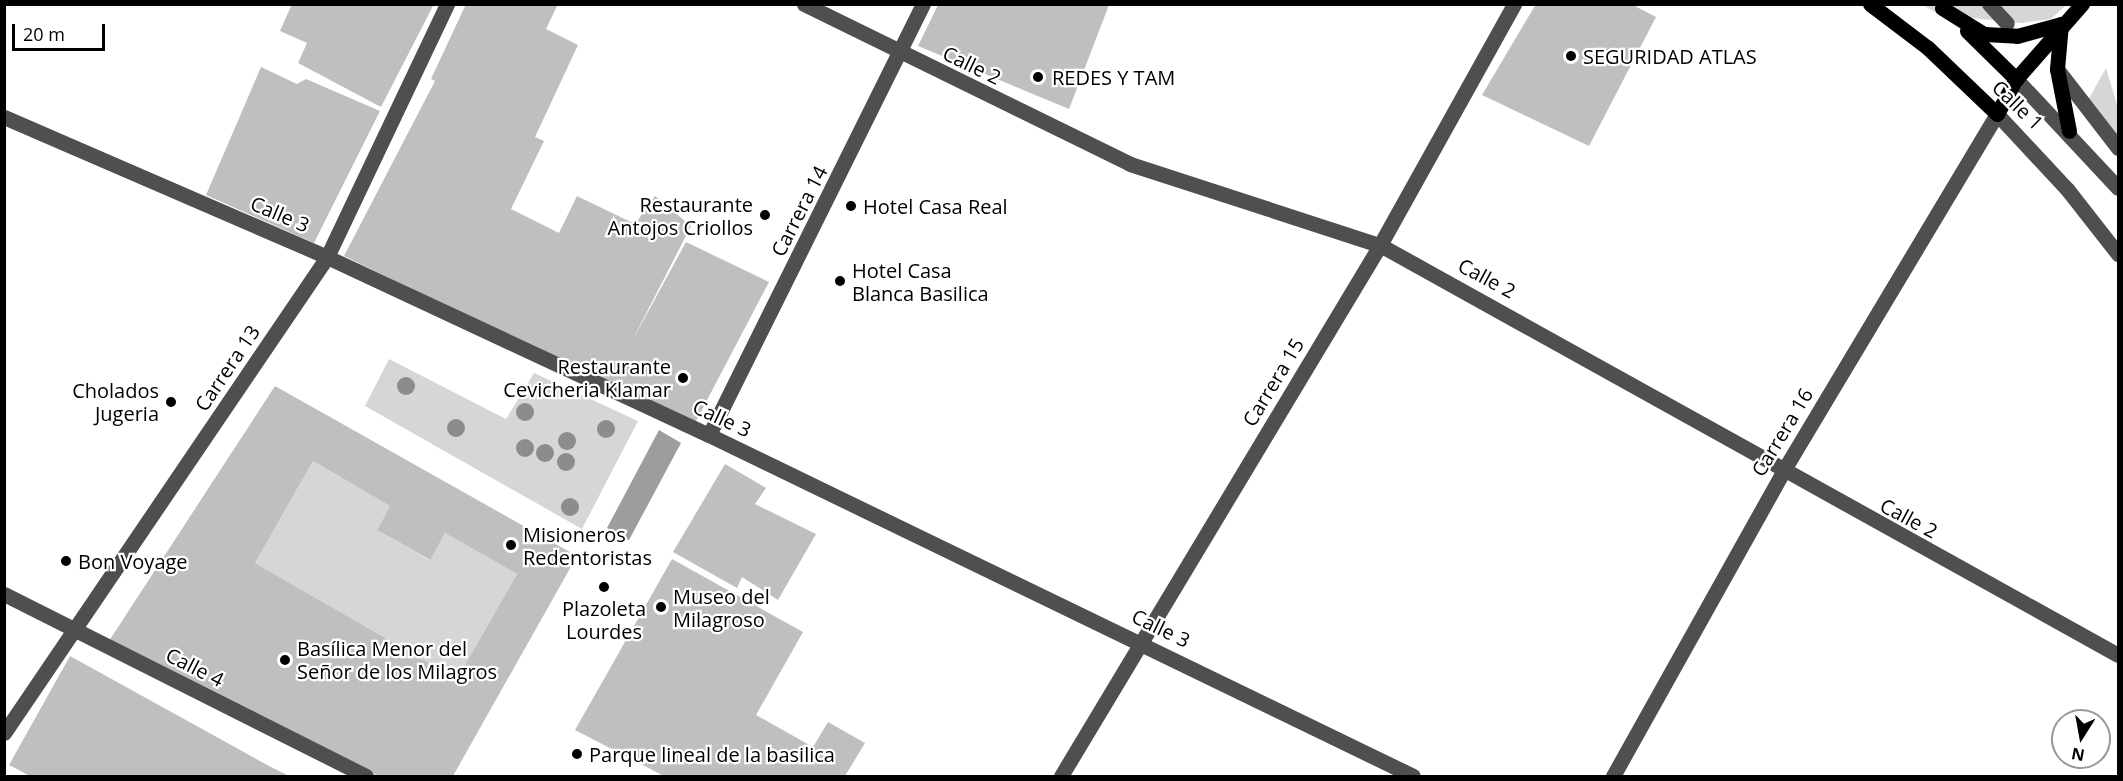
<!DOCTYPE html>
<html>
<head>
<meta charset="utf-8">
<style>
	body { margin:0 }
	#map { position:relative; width:2123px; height:781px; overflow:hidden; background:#fff; font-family:"Open Sans",sans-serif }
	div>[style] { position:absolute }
	.green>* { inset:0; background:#d6d6d6 }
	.water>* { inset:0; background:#9d9d9d }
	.building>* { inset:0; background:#bfbfbf }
	.minor>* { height:15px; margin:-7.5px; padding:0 7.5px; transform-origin:7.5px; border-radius:7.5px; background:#4f4f4f }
	.major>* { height:15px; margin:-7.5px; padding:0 7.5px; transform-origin:7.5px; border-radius:7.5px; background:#000 }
	.trees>* { width:18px; height:18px; margin:-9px; border-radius:50%; background:#8c8c8c }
	.dots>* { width:16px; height:16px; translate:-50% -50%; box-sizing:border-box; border:3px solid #fff; border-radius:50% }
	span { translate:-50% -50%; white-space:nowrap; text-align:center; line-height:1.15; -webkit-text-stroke:4.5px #fff; paint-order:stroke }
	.poi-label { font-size:20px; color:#000 }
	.left { translate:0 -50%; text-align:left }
	.right { translate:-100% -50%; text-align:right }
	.street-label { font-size:20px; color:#000 }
	.frame { position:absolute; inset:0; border:6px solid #000; pointer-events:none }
	.north { position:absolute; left:2051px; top:709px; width:60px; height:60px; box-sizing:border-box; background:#fff; border:2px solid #999; border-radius:50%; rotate:191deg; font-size:16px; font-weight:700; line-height:24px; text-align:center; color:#000 }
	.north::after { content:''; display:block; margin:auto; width:21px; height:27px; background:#000; clip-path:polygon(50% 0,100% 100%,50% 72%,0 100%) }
	.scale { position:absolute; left:12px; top:24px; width:93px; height:27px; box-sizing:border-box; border:3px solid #000; border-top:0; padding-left:8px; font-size:18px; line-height:21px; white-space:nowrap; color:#000; -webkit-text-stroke:4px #fff; paint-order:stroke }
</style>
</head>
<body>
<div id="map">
	<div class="green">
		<div style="clip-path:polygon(1923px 5px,2066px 5px,2051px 19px,2022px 23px,1940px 15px)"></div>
		<div style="clip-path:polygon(2106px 68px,2118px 108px,2118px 156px,2083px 109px)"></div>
		<div style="clip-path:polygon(389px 359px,506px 419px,534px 373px,638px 421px,582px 529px,365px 406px)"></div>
		<div style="clip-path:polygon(313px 461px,390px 506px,377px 530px,429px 560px,445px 533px,517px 574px,457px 679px,255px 563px)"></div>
	</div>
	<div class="water">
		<div style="clip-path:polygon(659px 430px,681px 443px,629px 540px,607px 528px)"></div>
	</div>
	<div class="building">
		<div style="clip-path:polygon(292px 4px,434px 4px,381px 107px,298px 63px,307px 43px,280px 31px)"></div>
		<div style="clip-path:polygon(466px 4px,558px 4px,546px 29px,578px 45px,535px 137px,544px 141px,511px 209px,559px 233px,577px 196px,635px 224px,655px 196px,691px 226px,631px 343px,686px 242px,769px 282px,694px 425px,344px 256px,435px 81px,431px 79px)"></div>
		<div style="clip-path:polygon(1536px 4px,1631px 4px,1656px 17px,1589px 146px,1482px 95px)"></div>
		<div style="clip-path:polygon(938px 5px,1109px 5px,1069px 109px,918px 46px)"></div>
		<div style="clip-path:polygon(261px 67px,297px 84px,306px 79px,380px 111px,314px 243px,206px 195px)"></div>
		<div style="clip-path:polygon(evenodd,275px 386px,577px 556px,453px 776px,378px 776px,109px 641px,275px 386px,313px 461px,390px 506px,377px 530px,430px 560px,445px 533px,517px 574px,457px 679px,255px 563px,313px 461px)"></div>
		<div style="clip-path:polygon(725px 464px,766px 488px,755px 504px,816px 534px,778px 600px,742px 577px,737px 588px,673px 552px)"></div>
		<div style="clip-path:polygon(672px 559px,803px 632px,756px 715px,813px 747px,828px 722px,865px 743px,845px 776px,664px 776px,575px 730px)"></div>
		<div style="clip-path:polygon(70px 656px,269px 766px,289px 776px,30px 776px,9px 765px)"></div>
	</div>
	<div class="minor">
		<div style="left:804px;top:4px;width:363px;rotate:26.1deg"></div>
		<div style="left:1130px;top:164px;width:263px;rotate:18deg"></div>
		<div style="left:1380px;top:245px;width:844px;rotate:29.05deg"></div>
		<div style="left:1989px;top:4px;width:26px;rotate:47deg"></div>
		<div style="left:2057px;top:69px;width:100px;rotate:52.3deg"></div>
		<div style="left:2016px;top:79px;width:149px;rotate:46.9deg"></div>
		<div style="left:4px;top:117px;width:352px;rotate:23.4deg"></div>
		<div style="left:327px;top:257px;width:421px;rotate:25deg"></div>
		<div style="left:709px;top:435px;width:782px;rotate:25.84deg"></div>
		<div style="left:709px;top:435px;width:481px;rotate:-63.6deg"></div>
		<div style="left:4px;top:594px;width:405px;rotate:26.7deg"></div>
		<div style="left:4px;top:733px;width:575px;rotate:-55.84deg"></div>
		<div style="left:327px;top:257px;width:280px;rotate:-64.6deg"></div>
		<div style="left:1061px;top:776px;width:619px;rotate:-59deg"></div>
		<div style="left:1380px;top:245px;width:276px;rotate:-60.9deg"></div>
		<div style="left:1613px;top:776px;width:347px;rotate:-60.8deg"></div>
		<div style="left:1782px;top:473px;width:418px;rotate:-59.1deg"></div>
		<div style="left:1997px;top:114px;width:103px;rotate:47deg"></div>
		<div style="left:2067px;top:189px;width:83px;rotate:51.9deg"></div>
	</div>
	<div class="major">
		<div style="left:1870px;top:4px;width:73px;rotate:37.2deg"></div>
		<div style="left:1928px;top:48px;width:95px;rotate:43.7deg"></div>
		<div style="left:1997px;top:114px;width:40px;rotate:-62deg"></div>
		<div style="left:2016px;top:79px;width:100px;rotate:-48.7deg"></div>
		<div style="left:1942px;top:8px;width:49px;rotate:31.8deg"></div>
		<div style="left:1984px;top:34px;width:33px;rotate:3deg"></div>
		<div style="left:2017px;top:36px;width:46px;rotate:-15.3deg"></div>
		<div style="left:2061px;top:24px;width:45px;rotate:95.1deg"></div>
		<div style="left:2057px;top:69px;width:63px;rotate:79deg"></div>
		<div style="left:1967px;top:31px;width:69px;rotate:44.4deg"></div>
	</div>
	<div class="trees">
		<div style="left:406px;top:386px"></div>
		<div style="left:525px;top:412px"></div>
		<div style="left:456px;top:428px"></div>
		<div style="left:606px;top:429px"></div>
		<div style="left:567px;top:441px"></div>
		<div style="left:525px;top:448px"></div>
		<div style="left:545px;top:453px"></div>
		<div style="left:566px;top:462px"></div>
		<div style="left:570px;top:507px"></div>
	</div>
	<div class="dots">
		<div style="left:1571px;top:56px;background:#000"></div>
		<div style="left:1038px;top:77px;background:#000"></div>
		<div style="left:851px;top:206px;background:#000"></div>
		<div style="left:765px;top:215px;background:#000"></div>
		<div style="left:840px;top:281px;background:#000"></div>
		<div style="left:683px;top:378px;background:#000"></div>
		<div style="left:171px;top:402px;background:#000"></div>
		<div style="left:511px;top:545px;background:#000"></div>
		<div style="left:66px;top:561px;background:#000"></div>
		<div style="left:604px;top:587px;background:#000"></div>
		<div style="left:661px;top:607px;background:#000"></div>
		<div style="left:285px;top:660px;background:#000"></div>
		<div style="left:577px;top:754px;background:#000"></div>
	</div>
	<div class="poi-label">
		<span class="left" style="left:1583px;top:56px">SEGURIDAD ATLAS</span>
		<span class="left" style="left:1052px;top:77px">REDES Y TAM</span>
		<span class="right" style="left:753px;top:216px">Restaurante<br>Antojos Criollos</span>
		<span class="left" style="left:863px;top:206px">Hotel Casa Real</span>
		<span class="left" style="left:852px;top:282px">Hotel Casa<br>Blanca Basilica</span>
		<span class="right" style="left:671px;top:378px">Restaurante<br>Cevicheria Klamar</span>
		<span class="right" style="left:159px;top:402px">Cholados<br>Jugeria</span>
		<span class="left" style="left:523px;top:546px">Misioneros<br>Redentoristas</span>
		<span class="left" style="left:78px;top:561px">Bon Voyage</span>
		<span class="left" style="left:673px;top:608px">Museo del<br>Milagroso</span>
		<span style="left:604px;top:620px">Plazoleta<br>Lourdes</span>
		<span class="left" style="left:297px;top:660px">Basílica Menor del<br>Señor de los Milagros</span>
		<span class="left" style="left:589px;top:754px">Parque lineal de la basilica</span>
	</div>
	<div class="street-label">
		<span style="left:972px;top:65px;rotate:26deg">Calle 2</span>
		<span style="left:2018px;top:105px;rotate:44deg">Calle 1</span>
		<span style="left:799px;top:211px;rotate:-63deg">Carrera 14</span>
		<span style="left:280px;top:214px;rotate:23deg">Calle 3</span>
		<span style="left:1487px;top:278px;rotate:28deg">Calle 2</span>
		<span style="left:227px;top:368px;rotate:-56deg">Carrera 13</span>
		<span style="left:1273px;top:382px;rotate:-59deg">Carrera 15</span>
		<span style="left:722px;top:418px;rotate:25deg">Calle 3</span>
		<span style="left:1782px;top:432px;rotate:-59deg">Carrera 16</span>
		<span style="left:1909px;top:518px;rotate:28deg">Calle 2</span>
		<span style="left:1161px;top:628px;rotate:26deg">Calle 3</span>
		<span style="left:195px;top:667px;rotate:27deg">Calle 4</span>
	</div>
	<div class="frame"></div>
	<div class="north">N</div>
	<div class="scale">20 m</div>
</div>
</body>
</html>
